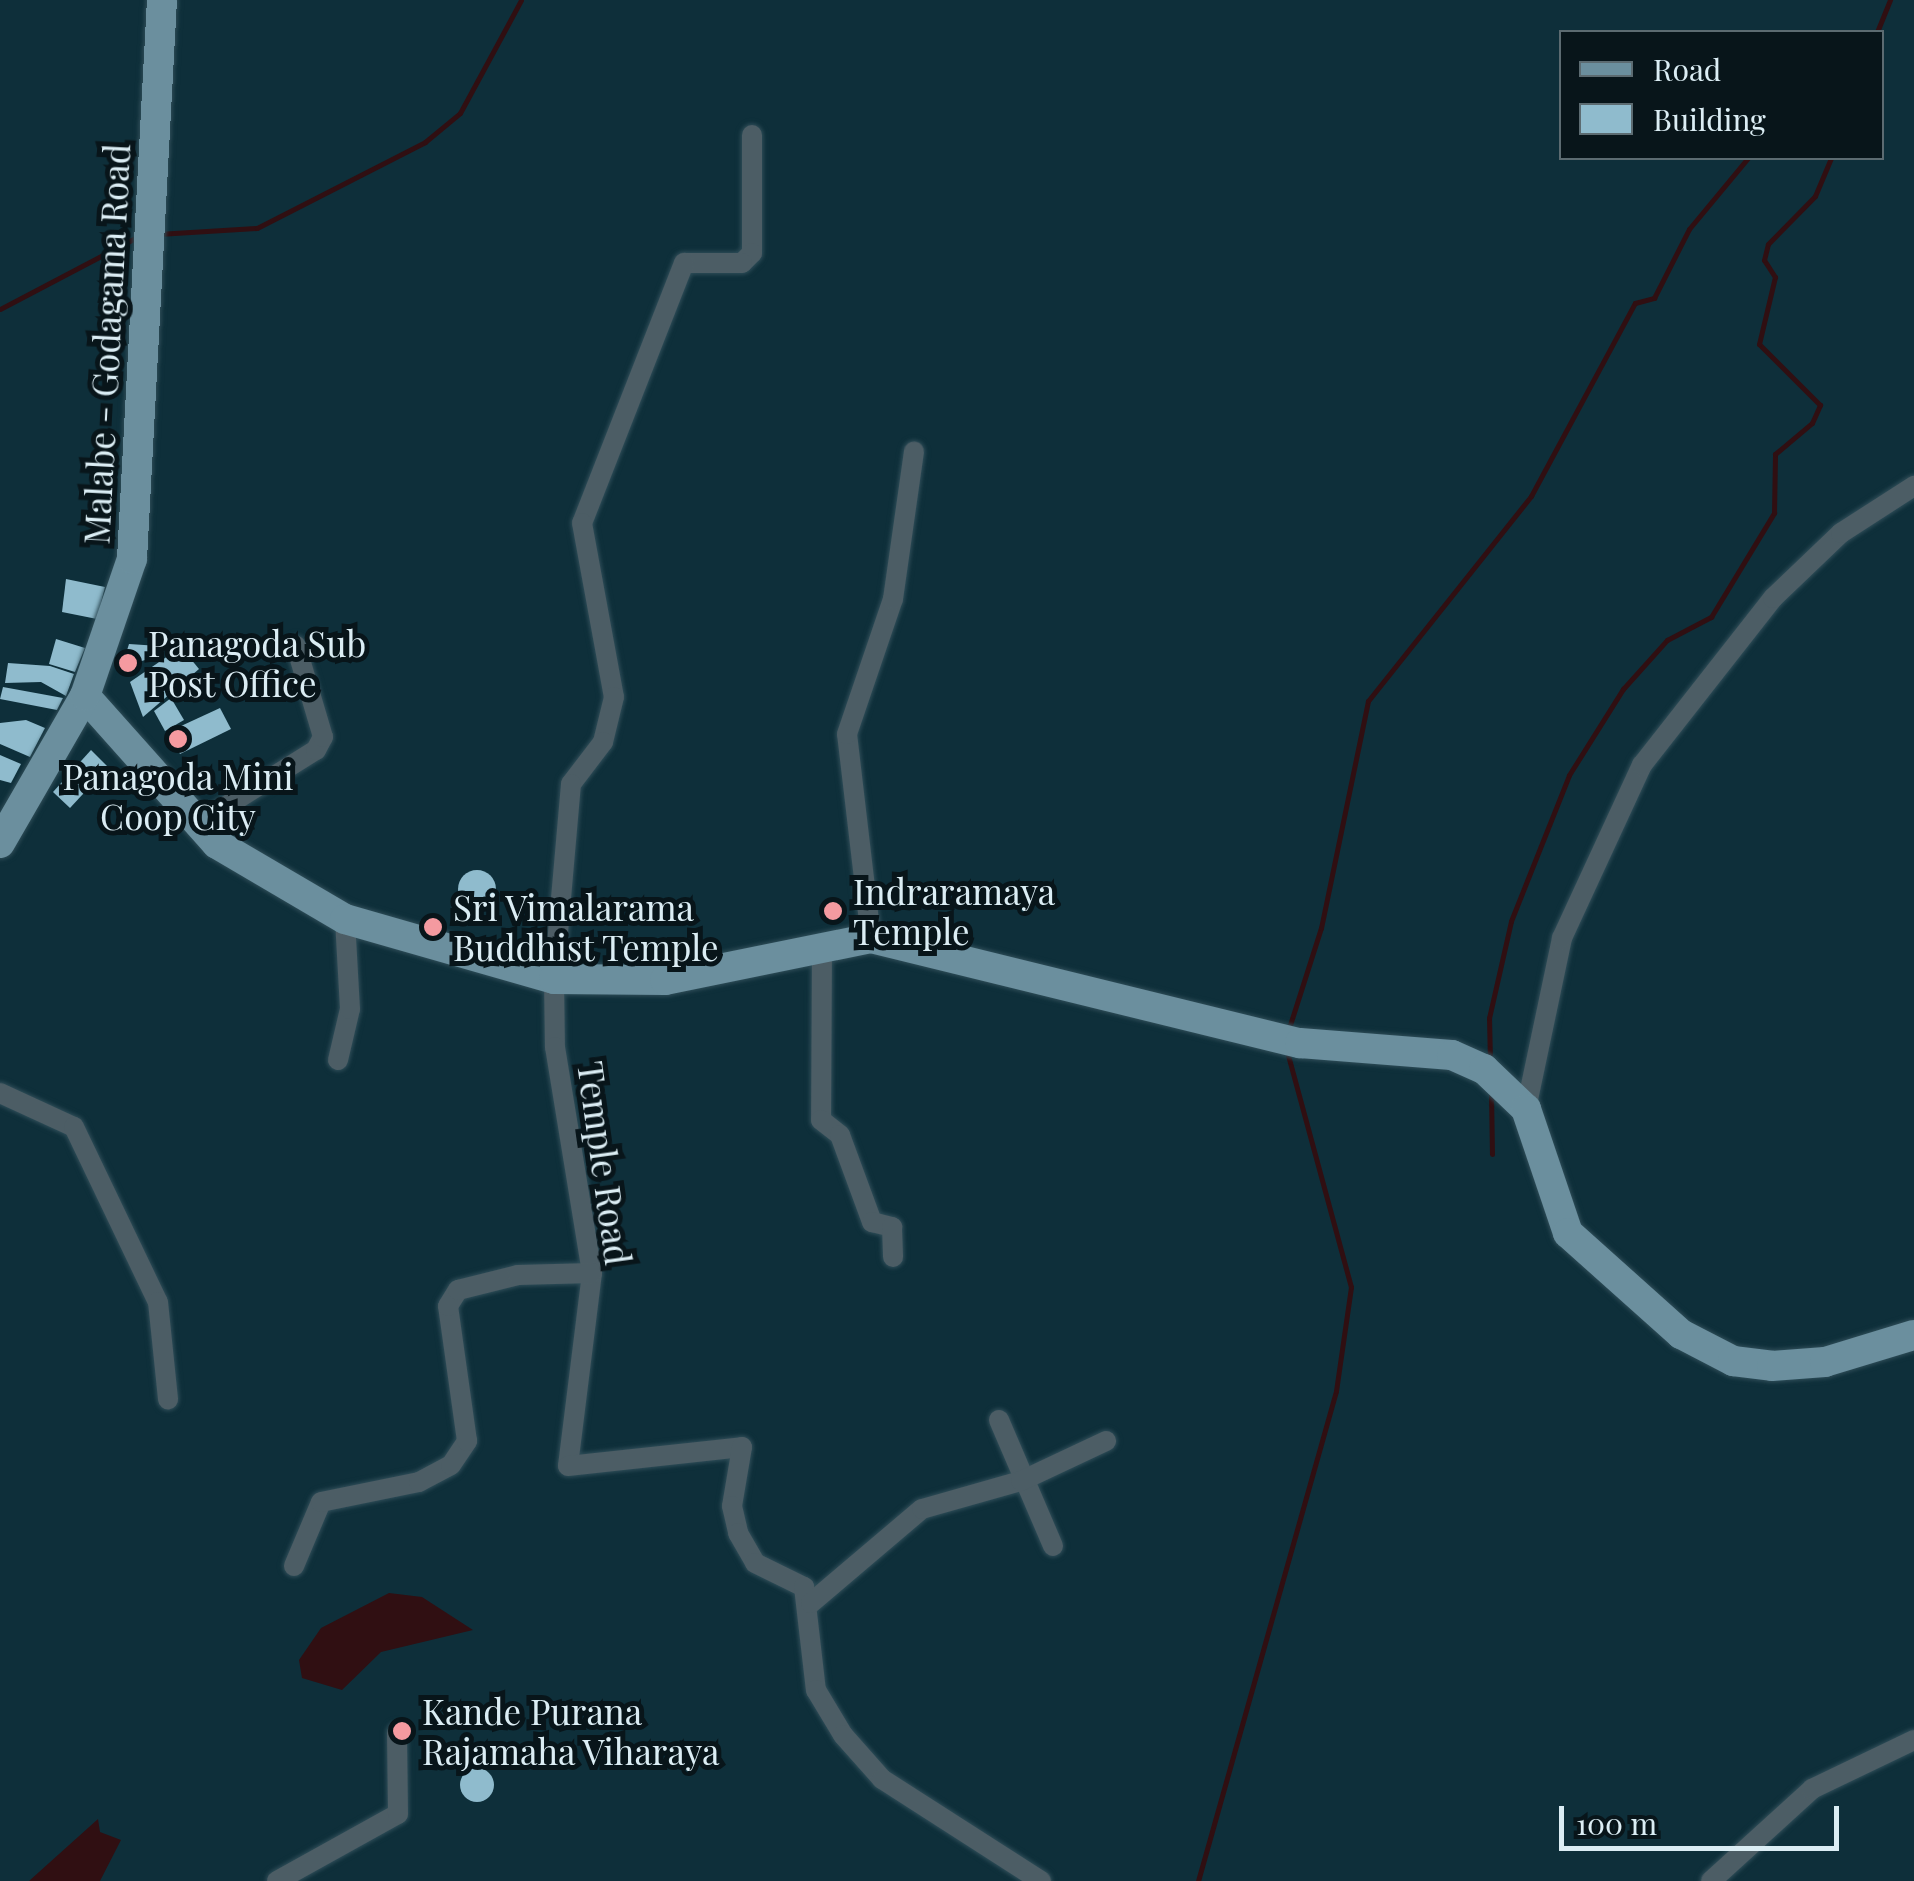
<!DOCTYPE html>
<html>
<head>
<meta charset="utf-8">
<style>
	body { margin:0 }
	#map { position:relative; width:1914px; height:1881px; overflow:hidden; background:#0e2f3a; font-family:"Playfair Display",serif }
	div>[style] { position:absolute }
	.water>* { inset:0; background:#300f12 }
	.stream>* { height:5px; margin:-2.5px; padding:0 2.5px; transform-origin:2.5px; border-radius:2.5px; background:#300f12 }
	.building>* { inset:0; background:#8fbbcd }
	.round { border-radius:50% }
	.roads { filter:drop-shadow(0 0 2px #2f4d58) drop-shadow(0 0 2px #2f4d58) }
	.minor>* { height:20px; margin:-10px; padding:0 10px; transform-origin:10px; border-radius:10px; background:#4c5d65 }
	.primary>* { height:30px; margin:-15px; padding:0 15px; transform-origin:15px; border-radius:15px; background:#6b8f9e }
	.dots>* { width:28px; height:28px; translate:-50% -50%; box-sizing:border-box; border:5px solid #08151a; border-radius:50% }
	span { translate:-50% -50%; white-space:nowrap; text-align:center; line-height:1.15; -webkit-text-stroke:10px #08151a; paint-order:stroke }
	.street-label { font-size:35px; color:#dbedf4 }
	.poi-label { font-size:35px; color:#dbedf4 }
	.left { translate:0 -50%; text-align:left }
	.legend { position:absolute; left:1559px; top:30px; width:325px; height:130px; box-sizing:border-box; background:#08151a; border:2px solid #5c6b71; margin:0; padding:12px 18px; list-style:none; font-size:30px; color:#dbedf4 }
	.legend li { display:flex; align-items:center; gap:20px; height:50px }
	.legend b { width:50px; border:2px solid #5c6b71 }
	.scale { position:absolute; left:1559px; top:1806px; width:280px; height:45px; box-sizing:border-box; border:5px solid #dbedf4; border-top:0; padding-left:12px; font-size:30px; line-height:35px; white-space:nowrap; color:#dbedf4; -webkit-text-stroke:8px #08151a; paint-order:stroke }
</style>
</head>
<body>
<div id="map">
	<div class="water">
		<div style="clip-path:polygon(389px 1593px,422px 1597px,473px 1630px,381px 1652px,342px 1690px,302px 1678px,299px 1660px,321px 1628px)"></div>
		<div style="clip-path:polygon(98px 1819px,100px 1832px,121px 1840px,100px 1881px,29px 1881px)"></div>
	</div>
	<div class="stream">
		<div style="left:1877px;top:32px;width:35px;rotate:-68deg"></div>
		<div style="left:158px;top:234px;width:99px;rotate:-3.5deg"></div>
		<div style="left:257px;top:228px;width:189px;rotate:-27.1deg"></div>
		<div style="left:425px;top:142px;width:45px;rotate:-39.6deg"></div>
		<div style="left:460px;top:113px;width:128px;rotate:-61.6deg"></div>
		<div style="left:0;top:309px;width:155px;rotate:-27.7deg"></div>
		<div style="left:1289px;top:1028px;width:105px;rotate:-72.3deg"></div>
		<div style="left:1321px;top:928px;width:232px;rotate:-78.3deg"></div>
		<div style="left:1368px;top:701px;width:262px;rotate:-51.5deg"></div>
		<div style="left:1531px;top:496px;width:219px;rotate:-61.7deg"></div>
		<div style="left:1635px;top:303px;width:20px;rotate:-15deg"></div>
		<div style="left:1654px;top:298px;width:77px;rotate:-63.1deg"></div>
		<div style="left:1689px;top:229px;width:92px;rotate:-50.3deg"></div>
		<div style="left:1490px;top:1061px;width:43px;rotate:-91.3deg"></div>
		<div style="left:1489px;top:1018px;width:99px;rotate:-77.2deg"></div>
		<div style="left:1511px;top:921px;width:157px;rotate:-68.3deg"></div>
		<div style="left:1569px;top:775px;width:102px;rotate:-57.9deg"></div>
		<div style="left:1623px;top:689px;width:66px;rotate:-48.1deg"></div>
		<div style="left:1667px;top:640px;width:50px;rotate:-27.6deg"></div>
		<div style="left:1711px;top:617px;width:122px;rotate:-58.8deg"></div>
		<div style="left:1774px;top:513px;width:59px;rotate:-89deg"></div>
		<div style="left:1775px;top:454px;width:48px;rotate:-40deg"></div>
		<div style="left:1812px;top:423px;width:20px;rotate:-66deg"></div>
		<div style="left:1820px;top:405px;width:86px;rotate:-135deg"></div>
		<div style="left:1759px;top:344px;width:69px;rotate:-76.6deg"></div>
		<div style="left:1775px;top:277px;width:20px;rotate:-123deg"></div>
		<div style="left:1764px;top:260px;width:16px;rotate:-76deg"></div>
		<div style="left:1768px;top:244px;width:67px;rotate:-45.6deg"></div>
		<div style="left:1815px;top:196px;width:41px;rotate:-67.2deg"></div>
		<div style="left:1491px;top:1092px;width:62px;rotate:89.1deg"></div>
		<div style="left:1198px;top:1881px;width:509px;rotate:-74.27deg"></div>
		<div style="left:1336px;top:1391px;width:105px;rotate:-81.8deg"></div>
		<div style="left:1351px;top:1287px;width:248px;rotate:-105.2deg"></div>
	</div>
	<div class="building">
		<div style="clip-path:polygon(66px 579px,105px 587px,97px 619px,62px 612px)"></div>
		<div style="clip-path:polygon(56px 639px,85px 648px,75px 672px,49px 664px)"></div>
		<div style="clip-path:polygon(129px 644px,159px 646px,157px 657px,122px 666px)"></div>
		<div style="clip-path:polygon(181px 647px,199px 669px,143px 717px,130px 682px)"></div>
		<div style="clip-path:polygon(8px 663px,50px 666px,74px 674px,66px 696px,41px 682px,5px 683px)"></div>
		<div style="clip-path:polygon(3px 687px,63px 698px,57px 710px,0 699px)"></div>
		<div style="clip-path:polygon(171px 698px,184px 720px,165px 731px,154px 711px)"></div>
		<div style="clip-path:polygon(220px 708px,231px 729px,180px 754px,168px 732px)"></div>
		<div style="clip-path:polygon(26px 720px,45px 728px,30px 757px,0 744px,0 723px)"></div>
		<div style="clip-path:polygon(91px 750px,108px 767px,70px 808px,53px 792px)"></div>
		<div style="clip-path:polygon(0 755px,21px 764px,11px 783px,0 780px)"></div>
		<div class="round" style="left:458px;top:870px;width:38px;height:38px"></div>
		<div class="round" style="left:460px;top:1768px;width:34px;height:34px"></div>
	</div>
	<div class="roads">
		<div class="minor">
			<div style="left:752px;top:135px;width:118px;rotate:90deg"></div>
			<div style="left:752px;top:253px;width:14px;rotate:135deg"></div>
			<div style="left:742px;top:263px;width:58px;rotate:180deg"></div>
			<div style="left:684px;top:263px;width:279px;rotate:111.4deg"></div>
			<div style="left:582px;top:523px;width:177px;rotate:79.6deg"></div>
			<div style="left:614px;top:697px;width:46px;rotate:103.7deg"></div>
			<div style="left:603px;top:742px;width:53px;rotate:127.3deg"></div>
			<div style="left:571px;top:784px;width:196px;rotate:95deg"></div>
			<div style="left:554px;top:979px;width:68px;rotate:89.2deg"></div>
			<div style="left:555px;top:1047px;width:229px;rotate:80.7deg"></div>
			<div style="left:592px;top:1273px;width:194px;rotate:97.1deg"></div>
			<div style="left:568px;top:1466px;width:175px;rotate:-6.2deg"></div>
			<div style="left:742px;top:1447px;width:60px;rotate:99.6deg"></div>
			<div style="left:732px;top:1506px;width:28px;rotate:77deg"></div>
			<div style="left:738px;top:1533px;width:34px;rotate:60deg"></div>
			<div style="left:755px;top:1563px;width:55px;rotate:26.1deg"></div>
			<div style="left:804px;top:1587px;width:104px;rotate:83.4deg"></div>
			<div style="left:816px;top:1690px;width:52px;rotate:59deg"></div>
			<div style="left:843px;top:1735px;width:59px;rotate:48.4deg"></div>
			<div style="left:882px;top:1779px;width:189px;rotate:32.7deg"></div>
			<div style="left:199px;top:823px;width:138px;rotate:-32deg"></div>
			<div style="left:316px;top:750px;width:15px;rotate:-62deg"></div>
			<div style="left:323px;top:737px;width:95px;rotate:-106.5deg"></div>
			<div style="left:871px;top:938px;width:205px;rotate:-96.7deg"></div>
			<div style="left:847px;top:734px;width:143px;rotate:-71.2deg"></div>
			<div style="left:893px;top:599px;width:149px;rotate:-81.9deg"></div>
			<div style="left:822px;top:944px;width:176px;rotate:90.3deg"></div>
			<div style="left:821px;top:1120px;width:24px;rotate:38deg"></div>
			<div style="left:840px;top:1135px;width:93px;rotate:69.8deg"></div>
			<div style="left:872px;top:1222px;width:21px;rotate:14deg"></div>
			<div style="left:892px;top:1227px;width:30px;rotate:88deg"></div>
			<div style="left:338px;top:1060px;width:52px;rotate:-76.8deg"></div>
			<div style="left:350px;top:1009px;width:90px;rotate:-93.2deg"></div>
			<div style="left:0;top:1093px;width:81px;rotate:24.7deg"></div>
			<div style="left:74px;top:1127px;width:194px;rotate:64.4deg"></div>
			<div style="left:158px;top:1302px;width:98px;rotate:84.1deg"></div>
			<div style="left:1526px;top:1109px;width:175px;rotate:-78.1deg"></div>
			<div style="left:1562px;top:938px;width:191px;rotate:-65.2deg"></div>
			<div style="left:1642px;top:765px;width:212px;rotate:-51.9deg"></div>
			<div style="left:1773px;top:598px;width:94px;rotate:-43.7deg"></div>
			<div style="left:1841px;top:533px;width:87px;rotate:-32.8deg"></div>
			<div style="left:999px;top:1420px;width:137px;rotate:66.8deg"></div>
			<div style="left:294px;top:1566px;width:69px;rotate:-67.1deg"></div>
			<div style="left:321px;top:1502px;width:100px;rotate:-11.5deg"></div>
			<div style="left:419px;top:1482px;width:36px;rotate:-28deg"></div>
			<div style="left:451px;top:1465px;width:29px;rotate:-56deg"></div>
			<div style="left:467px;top:1441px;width:136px;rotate:-98deg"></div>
			<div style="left:448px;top:1306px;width:19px;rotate:-58deg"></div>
			<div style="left:458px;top:1290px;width:62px;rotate:-14deg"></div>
			<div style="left:518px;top:1275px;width:74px;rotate:-1.5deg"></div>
			<div style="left:811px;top:1603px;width:145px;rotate:-40.3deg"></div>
			<div style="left:922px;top:1509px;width:103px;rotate:-15.8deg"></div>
			<div style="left:1021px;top:1481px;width:94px;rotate:-25.2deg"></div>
			<div style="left:277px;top:1881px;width:138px;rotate:-29deg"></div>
			<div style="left:398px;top:1814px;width:81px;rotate:-90.7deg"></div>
			<div style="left:1711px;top:1881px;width:137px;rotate:-42.3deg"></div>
			<div style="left:1812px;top:1789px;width:113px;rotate:-25.7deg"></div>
		</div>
		<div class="primary">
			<div style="left:85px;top:696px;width:198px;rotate:48.3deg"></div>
			<div style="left:217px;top:844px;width:148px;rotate:30.4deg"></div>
			<div style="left:345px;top:919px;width:217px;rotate:16deg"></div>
			<div style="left:554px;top:979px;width:111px;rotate:0.5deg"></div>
			<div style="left:665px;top:980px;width:210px;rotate:-11.5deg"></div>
			<div style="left:871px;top:938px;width:442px;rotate:13.8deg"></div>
			<div style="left:1300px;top:1043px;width:152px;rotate:4.5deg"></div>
			<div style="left:1452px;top:1055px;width:35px;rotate:24deg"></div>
			<div style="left:1484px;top:1069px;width:58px;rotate:43.6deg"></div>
			<div style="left:1526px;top:1109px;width:131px;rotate:71.3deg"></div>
			<div style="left:1568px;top:1233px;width:152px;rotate:41.8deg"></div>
			<div style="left:1681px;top:1334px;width:59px;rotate:27.4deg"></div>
			<div style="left:1733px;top:1361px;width:39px;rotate:7deg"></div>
			<div style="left:1772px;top:1366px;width:53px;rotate:-4.3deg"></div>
			<div style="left:1825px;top:1362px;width:93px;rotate:-16.9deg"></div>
			<div style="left:0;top:843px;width:170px;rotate:-60deg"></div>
			<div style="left:85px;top:696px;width:145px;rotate:-71.1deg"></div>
			<div style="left:132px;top:559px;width:560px;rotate:-86.93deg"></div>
		</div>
	</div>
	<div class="dots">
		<div style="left:128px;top:663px;background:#f49aa0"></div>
		<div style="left:178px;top:739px;background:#f49aa0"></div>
		<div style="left:833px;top:911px;background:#f49aa0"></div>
		<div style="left:433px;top:927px;background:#f49aa0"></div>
		<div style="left:402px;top:1731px;background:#f49aa0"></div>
	</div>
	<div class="street-label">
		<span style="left:106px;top:344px;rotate:-87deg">Malabe - Godagama Road</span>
		<span style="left:605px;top:1163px;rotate:82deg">Temple Road</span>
	</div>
	<div class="poi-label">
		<span class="left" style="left:148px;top:663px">Panagoda Sub<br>Post Office</span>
		<span style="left:178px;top:796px">Panagoda Mini<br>Coop City</span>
		<span class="left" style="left:853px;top:911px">Indraramaya<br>Temple</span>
		<span class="left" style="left:453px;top:927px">Sri Vimalarama<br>Buddhist Temple</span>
		<span class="left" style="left:422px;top:1731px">Kande Purana<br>Rajamaha Viharaya</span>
	</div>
	<ul class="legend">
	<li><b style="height:12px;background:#6b8f9e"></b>Road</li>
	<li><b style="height:28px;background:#8fbbcd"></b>Building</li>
	</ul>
	<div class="scale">100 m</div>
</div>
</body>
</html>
